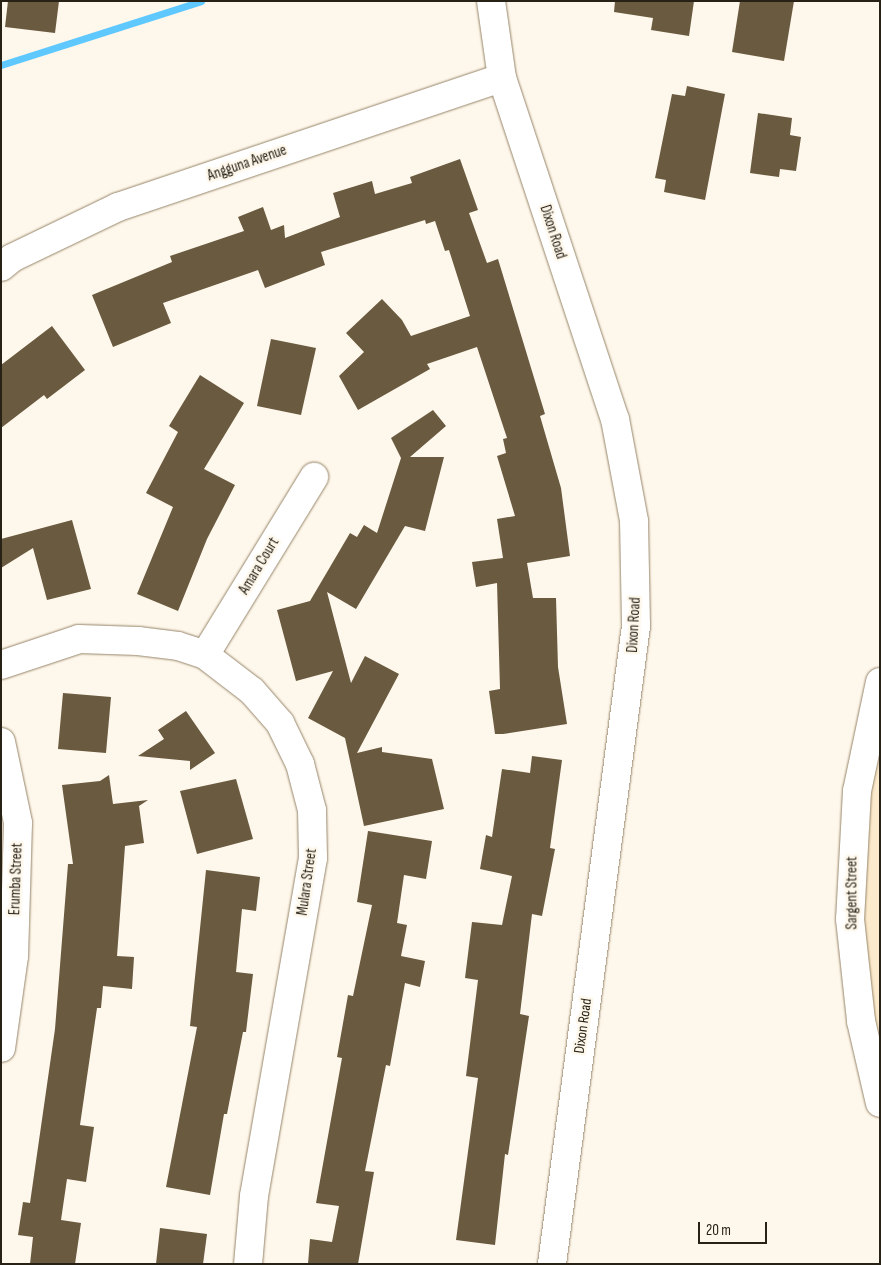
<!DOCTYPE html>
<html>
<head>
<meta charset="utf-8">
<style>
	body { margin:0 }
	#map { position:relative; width:881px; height:1265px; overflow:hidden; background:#fef7eb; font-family:"Sofia Sans Condensed",sans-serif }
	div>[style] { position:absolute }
	.built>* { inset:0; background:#fceacc }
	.stream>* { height:7px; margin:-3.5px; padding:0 3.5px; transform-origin:3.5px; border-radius:3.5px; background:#5fc9ff }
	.building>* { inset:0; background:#6a5a3f }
	.roads { filter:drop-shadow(0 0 1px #968569) drop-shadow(0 0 1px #968569) }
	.minor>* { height:28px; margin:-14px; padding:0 14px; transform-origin:14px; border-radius:14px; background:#fff }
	span { translate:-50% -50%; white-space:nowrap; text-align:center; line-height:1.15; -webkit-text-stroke:5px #fef7eb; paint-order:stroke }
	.street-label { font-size:15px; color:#282216 }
	.frame { position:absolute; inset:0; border:2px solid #282216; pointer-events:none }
	.scale { position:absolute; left:698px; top:1222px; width:69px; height:22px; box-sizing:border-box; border:2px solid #282216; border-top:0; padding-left:6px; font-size:15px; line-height:18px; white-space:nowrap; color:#282216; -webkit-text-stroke:4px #fef7eb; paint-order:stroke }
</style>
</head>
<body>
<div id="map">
	<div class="built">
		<div style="clip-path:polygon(880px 682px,880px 1103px,850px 919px)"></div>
	</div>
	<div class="stream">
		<div style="left:1px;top:65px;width:210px;rotate:-17.7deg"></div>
	</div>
	<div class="building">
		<div style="clip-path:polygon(8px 1px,59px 1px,55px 33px,5px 27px)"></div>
		<div style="clip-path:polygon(615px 1px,694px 1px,689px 36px,651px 30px,653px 18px,614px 12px)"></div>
		<div style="clip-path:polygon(740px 1px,794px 1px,784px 61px,732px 52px)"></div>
		<div style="clip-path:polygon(687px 86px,725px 94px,705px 200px,664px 192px,666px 180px,655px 178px,672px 94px,685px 96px)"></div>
		<div style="clip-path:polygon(758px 113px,792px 118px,790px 135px,801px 137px,796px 171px,780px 169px,779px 177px,750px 173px)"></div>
		<div style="clip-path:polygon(460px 159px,478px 210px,469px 213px,487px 263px,498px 259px,545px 414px,540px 416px,561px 488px,570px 556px,527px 563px,533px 598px,556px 598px,558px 667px,567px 724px,503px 734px,495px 734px,489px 691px,500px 689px,497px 583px,476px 587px,472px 562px,503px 558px,497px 519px,515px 516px,497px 456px,506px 453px,503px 439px,507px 438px,477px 347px,427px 364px,430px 369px,358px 410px,339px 376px,364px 352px,346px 333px,382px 299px,402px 320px,411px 336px,470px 316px,449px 250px,445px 251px,435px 221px,426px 224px,425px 220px,321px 252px,325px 265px,265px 288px,258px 270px,163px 303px,171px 323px,113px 347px,92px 295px,172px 262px,170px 256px,244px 231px,238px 217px,263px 207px,271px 230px,284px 225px,285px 238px,340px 217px,333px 193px,372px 181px,375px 194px,412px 183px,410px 177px)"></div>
		<div style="clip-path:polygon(52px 326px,85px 370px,47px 399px,44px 395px,1px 428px,1px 365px)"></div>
		<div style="clip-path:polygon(271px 339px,316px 348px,301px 415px,257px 406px)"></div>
		<div style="clip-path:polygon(200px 375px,244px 403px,204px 469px,235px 485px,207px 539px,178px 611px,137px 594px,173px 507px,146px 493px,178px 432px,169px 426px)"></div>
		<div style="clip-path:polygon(433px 410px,446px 426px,410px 457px,444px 457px,425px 531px,405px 526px,356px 609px,327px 592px,351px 683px,365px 656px,399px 674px,357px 753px,382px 747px,382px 752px,432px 759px,444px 809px,364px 826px,345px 738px,308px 718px,333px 671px,296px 681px,277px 610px,310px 601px,350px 533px,357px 537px,364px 525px,377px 533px,401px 458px,391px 438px)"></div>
		<div style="clip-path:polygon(72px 520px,91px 589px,47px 600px,33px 548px,1px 568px,1px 539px)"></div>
		<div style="clip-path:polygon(63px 693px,111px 697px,106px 753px,58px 749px)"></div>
		<div style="clip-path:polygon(186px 711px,215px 753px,190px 770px,190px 761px,138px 756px,164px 739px,158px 730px)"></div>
		<div style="clip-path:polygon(532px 756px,562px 760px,550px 848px,555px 849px,542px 916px,532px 914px,520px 1014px,529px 1016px,508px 1155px,505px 1154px,495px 1245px,456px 1240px,478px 1078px,466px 1076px,478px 980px,465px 978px,472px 922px,502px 925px,512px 876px,480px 869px,486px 835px,492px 837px,502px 769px,530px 773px)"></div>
		<div style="clip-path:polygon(109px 775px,113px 804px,148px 800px,139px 806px,144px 843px,125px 846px,117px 956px,134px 957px,132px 989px,103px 986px,101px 1008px,97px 1008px,80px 1125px,94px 1127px,86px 1182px,67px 1179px,61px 1220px,81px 1223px,75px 1264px,30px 1264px,33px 1237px,18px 1235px,23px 1202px,30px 1203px,55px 1029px,68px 864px,73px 864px,62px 785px,100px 781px)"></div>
		<div style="clip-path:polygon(236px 779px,253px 839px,197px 854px,180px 791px)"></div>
		<div style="clip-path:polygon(368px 831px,432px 841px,426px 879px,404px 875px,397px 923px,407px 925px,401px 956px,425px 961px,420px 987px,405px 983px,390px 1066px,386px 1065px,365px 1171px,374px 1172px,358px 1264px,308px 1264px,310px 1239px,332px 1242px,339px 1206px,316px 1203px,342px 1058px,337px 1057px,348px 995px,353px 996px,372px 905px,357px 902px)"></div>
		<div style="clip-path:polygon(206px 870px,260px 877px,256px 911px,242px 909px,236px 972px,253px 974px,246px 1032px,243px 1032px,227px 1114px,224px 1114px,210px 1195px,166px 1187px,197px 1027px,190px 1026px)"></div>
		<div style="clip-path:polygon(160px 1228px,207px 1234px,203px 1264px,156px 1264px)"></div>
	</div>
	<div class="roads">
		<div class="minor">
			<div style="left:491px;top:1px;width:78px;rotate:81.9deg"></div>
			<div style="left:502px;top:78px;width:359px;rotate:71.7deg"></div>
			<div style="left:615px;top:419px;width:104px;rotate:79.4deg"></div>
			<div style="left:634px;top:521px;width:105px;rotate:88.9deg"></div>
			<div style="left:636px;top:626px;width:644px;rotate:97.5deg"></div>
			<div style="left:1px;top:267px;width:14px;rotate:-39deg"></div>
			<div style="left:12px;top:258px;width:118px;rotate:-25.7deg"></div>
			<div style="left:118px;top:207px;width:405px;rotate:-18.6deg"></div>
			<div style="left:205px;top:655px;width:209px;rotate:-58.5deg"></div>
			<div style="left:1px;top:665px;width:82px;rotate:-18.4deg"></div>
			<div style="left:79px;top:639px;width:59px;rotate:1.9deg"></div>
			<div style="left:138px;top:641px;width:40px;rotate:7.1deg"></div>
			<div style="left:178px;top:646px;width:28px;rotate:18deg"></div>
			<div style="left:205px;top:655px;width:59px;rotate:37.5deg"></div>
			<div style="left:252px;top:691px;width:43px;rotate:48.8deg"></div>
			<div style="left:280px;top:723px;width:46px;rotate:64deg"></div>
			<div style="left:300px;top:764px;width:48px;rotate:75.4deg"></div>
			<div style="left:312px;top:810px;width:48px;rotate:88.8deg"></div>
			<div style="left:313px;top:858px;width:343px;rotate:99.9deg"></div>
			<div style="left:254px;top:1196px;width:68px;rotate:95deg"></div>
			<div style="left:880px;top:682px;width:111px;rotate:101.9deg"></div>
			<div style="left:857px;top:791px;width:128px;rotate:93.1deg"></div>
			<div style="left:850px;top:919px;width:103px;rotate:83.8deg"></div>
			<div style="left:861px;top:1021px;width:84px;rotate:77deg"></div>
			<div style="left:1px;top:742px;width:83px;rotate:78.1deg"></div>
			<div style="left:18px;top:823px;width:133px;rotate:91.7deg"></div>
			<div style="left:14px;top:956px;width:93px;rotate:98deg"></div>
		</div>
	</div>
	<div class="street-label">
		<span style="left:247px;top:163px;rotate:-19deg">Angguna Avenue</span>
		<span style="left:553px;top:232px;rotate:72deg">Dixon Road</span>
		<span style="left:259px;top:566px;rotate:-59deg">Amara Court</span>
		<span style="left:634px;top:625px;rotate:-87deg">Dixon Road</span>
		<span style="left:16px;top:879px;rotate:-88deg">Erumba Street</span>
		<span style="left:307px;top:882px;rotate:-82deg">Mulara Street</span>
		<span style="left:852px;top:893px;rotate:-90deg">Sargent Street</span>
		<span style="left:583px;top:1026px;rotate:-82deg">Dixon Road</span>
	</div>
	<div class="frame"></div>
	<div class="scale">20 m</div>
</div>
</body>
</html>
